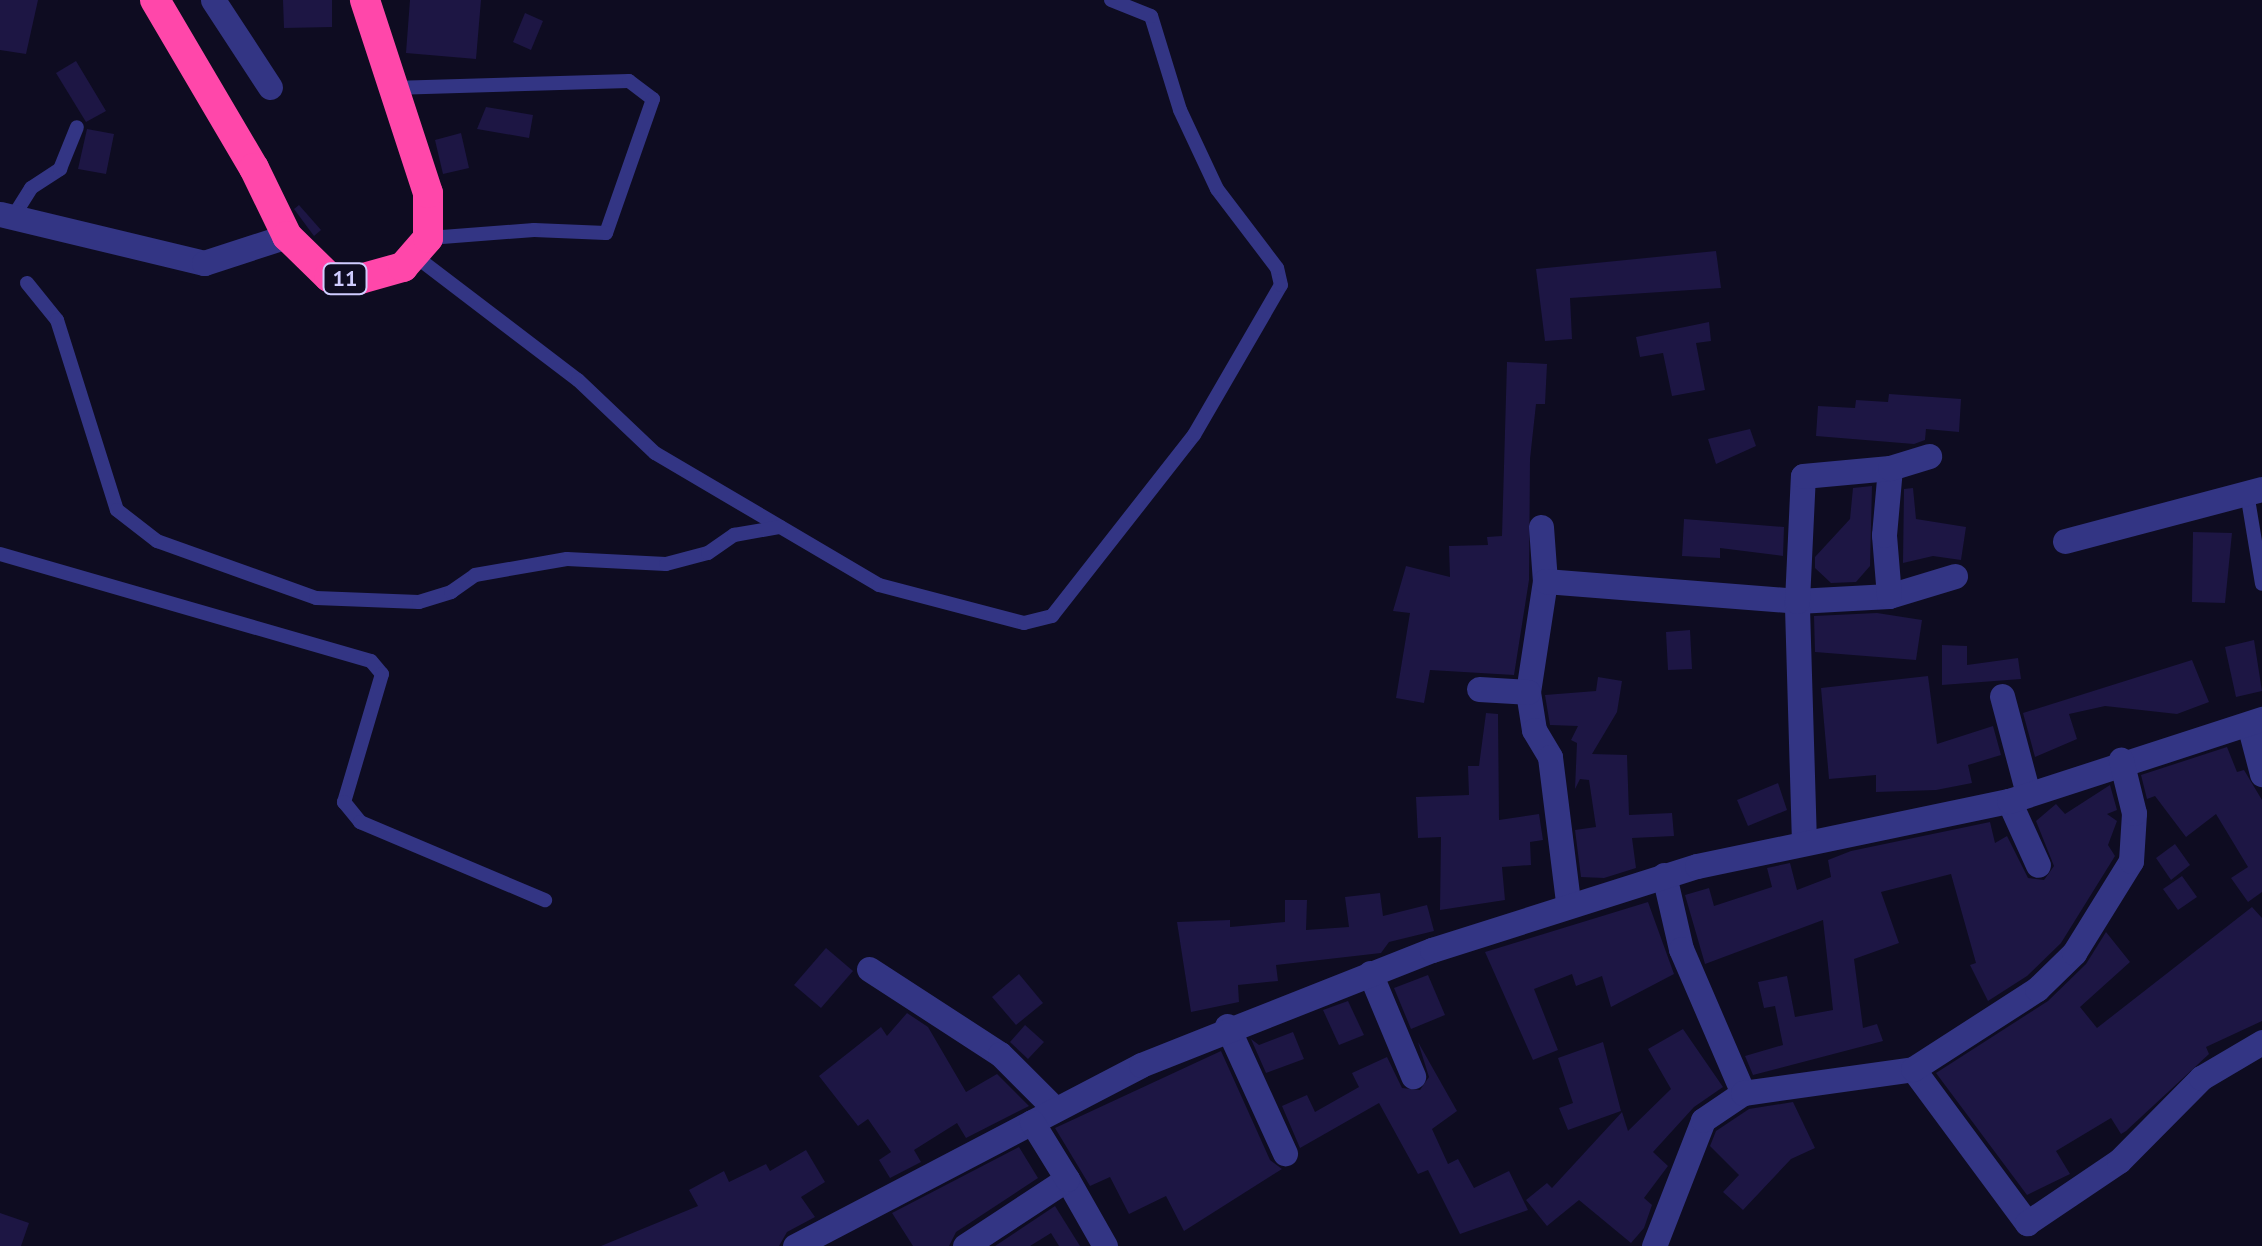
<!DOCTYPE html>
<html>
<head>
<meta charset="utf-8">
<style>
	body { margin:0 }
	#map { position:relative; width:2262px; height:1246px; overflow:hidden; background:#0e0c21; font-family:"PT Sans",sans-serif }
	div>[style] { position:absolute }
	.building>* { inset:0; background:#1d1644 }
	.lane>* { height:14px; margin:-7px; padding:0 7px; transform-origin:7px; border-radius:7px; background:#333584 }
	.street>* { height:25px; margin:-12.5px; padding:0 12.5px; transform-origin:12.5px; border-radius:12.5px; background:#333584 }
	.highway>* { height:30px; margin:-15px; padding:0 15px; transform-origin:15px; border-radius:15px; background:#ff47aa }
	span { translate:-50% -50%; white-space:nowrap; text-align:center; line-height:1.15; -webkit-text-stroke:8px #0e0c21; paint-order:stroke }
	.shield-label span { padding:2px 8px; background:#0e0c21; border:2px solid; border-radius:8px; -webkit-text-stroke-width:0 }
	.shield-label { font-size:22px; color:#cfccff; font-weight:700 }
</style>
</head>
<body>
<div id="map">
	<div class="building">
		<div style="clip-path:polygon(0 0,38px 0,26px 54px,0 50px)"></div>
		<div style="clip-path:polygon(283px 0,332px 0,332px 27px,284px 28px)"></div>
		<div style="clip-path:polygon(410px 0,481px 0,476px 59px,406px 53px)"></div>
		<div style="clip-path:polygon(525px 13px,543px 21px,531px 50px,513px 42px)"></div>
		<div style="clip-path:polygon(76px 61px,106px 111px,86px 122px,56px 73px)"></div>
		<div style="clip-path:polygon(486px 107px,533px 115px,529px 138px,477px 129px)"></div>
		<div style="clip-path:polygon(87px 129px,114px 134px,106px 174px,78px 169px)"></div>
		<div style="clip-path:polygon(461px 133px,469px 168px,443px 174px,435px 140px)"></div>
		<div style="clip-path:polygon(299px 205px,321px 230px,314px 236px,294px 209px)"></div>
		<div style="clip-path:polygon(1716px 251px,1721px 288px,1570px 298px,1572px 339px,1545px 341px,1536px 269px)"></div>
		<div style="clip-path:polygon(1709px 322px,1711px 341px,1696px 343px,1705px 390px,1672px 396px,1663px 353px,1640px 357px,1636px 337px)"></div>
		<div style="clip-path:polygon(1507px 362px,1547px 364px,1545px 404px,1536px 404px,1530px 459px,1529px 580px,1514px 675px,1430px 670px,1424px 703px,1396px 698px,1410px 613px,1393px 611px,1406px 566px,1450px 577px,1449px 546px,1488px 545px,1487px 537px,1502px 536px)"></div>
		<div style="clip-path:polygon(1889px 394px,1961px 399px,1959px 432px,1926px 429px,1925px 440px,1914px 444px,1816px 436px,1818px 406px,1855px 408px,1856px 400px,1888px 402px)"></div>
		<div style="clip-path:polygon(1750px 429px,1756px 446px,1716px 464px,1708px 439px)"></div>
		<div style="clip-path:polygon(1872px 486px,1870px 566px,1856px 582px,1831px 583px,1815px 568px,1815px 557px,1850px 519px,1853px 488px)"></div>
		<div style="clip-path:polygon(1913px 488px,1916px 519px,1966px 527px,1961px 560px,1933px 556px,1903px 563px,1904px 489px)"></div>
		<div style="clip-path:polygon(1684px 519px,1784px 527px,1783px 556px,1720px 548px,1720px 558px,1682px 556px)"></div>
		<div style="clip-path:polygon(2193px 532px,2232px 533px,2225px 603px,2192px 602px)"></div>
		<div style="clip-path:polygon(1877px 613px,1922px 620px,1916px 660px,1815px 652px,1814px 616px)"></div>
		<div style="clip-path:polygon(1690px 630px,1692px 669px,1668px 670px,1666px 632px)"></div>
		<div style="clip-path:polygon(2254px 640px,2262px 691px,2236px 697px,2225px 647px)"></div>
		<div style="clip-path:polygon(1942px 645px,1967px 646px,1967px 665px,2018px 658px,2021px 679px,1942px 685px)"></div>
		<div style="clip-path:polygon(2192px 660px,2209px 702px,2177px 714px,2105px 706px,2069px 714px,2077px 739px,2035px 757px,2023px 713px)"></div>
		<div style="clip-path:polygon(1928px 676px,1937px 744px,1993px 726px,2001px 755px,1968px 765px,1972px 783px,1936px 790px,1876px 792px,1876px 775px,1829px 779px,1821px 688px)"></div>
		<div style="clip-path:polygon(1598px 677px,1622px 681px,1617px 712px,1592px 754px,1627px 755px,1629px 815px,1672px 813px,1674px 836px,1632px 838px,1636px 868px,1604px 878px,1581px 877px,1575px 830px,1596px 827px,1589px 780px,1580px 779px,1575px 789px,1577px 743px,1571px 740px,1578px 726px,1550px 725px,1545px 695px,1596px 691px)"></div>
		<div style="clip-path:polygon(1486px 713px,1498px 714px,1499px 820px,1539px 814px,1543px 840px,1530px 842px,1531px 865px,1502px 867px,1505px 900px,1440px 910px,1441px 837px,1418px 838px,1416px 797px,1469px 795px,1468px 766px,1479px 766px)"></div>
		<div style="clip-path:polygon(2227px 747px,2237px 772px,2244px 770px,2262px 800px,2262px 892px,2248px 902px,2231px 878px,2248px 867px,2216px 814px,2186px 837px,2155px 796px,2147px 799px,2141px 775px)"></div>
		<div style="clip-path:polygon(1778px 783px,1787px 810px,1748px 826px,1737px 800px)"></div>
		<div style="clip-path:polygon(2110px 785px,2117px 810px,2107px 814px,2117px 821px,2108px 845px,2115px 856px,2061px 943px,2027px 976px,1988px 1001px,1970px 965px,1976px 963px,1951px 874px,1881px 892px,1899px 943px,1854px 959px,1863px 1028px,1877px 1024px,1883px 1041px,1753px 1075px,1745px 1056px,1783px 1045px,1775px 1006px,1764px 1008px,1758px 982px,1787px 976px,1795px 1017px,1833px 1010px,1823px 920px,1705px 964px,1685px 895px,1709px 888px,1714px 906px,1772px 887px,1767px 868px,1790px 863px,1797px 890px,1831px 877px,1828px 860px,1851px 851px,1990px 822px,1995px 843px,2007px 836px,2028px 878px,2044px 880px,2054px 866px,2036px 821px,2056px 804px,2065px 814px)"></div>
		<div style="clip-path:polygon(2175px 844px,2190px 865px,2171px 880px,2156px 858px)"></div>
		<div style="clip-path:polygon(2182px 876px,2197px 897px,2178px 910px,2163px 889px)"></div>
		<div style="clip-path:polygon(1380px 893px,1383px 916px,1427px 905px,1434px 931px,1389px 942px,1381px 953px,1276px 965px,1278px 981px,1238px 985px,1239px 1002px,1191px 1012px,1177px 922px,1230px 920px,1230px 927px,1285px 922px,1285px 900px,1307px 900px,1306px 930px,1349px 927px,1345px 897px)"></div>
		<div style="clip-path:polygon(1648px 902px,1674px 974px,1611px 1007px,1602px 976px,1576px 986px,1572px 974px,1534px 989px,1558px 1050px,1533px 1060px,1485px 952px)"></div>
		<div style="clip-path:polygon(2252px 907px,2262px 918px,2262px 1021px,2206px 1047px,2209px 1054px,2126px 1131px,2121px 1134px,2111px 1118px,2056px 1151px,2070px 1174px,2027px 1195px,1936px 1073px,2048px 1001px,2086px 964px,2106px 932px,2130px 962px,2080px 1007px,2097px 1028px)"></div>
		<div style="clip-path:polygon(826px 948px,853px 971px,821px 1008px,794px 985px)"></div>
		<div style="clip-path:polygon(1019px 974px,1043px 1003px,1016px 1025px,992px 997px)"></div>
		<div style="clip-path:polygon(1428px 975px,1445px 1015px,1411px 1029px,1394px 988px)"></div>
		<div style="clip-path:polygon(1348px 1001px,1364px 1035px,1339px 1045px,1323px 1010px)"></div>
		<div style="clip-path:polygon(907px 1013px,928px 1027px,966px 1092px,997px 1074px,1029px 1106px,966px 1138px,957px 1123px,914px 1150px,921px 1162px,890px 1178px,879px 1160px,891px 1152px,868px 1119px,858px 1126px,819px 1076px,881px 1027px,887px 1036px)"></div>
		<div style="clip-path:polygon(1025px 1025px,1044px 1042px,1028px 1059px,1010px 1042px)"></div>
		<div style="clip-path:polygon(1683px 1029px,1723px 1087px,1694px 1107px,1653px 1152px,1668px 1166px,1644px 1198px,1652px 1205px,1644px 1228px,1631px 1243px,1579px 1200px,1547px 1226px,1526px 1200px,1547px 1183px,1552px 1188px,1622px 1112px,1628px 1131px,1671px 1089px,1648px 1049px)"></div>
		<div style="clip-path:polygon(1293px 1032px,1304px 1059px,1266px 1073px,1251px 1039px,1259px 1045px)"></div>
		<div style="clip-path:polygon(1418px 1042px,1457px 1111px,1432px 1129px,1448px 1164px,1458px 1159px,1474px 1188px,1509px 1171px,1528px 1210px,1460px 1234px,1428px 1170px,1418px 1174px,1379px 1103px,1300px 1148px,1282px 1106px,1307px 1095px,1315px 1112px,1359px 1087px,1352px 1073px,1387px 1057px,1402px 1088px,1420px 1090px,1429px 1077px)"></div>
		<div style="clip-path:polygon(1603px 1042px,1621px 1111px,1568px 1130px,1559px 1108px,1573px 1103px,1558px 1058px)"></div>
		<div style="clip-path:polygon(1221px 1051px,1270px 1160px,1282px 1169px,1184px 1231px,1166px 1196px,1129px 1214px,1110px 1177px,1090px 1186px,1055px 1128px)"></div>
		<div style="clip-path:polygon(1793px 1102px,1815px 1148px,1791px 1159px,1743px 1210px,1723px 1192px,1739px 1175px,1710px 1146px,1716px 1131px,1749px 1109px)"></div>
		<div style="clip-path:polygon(1019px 1147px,1038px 1178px,956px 1232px,949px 1246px,913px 1246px,892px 1213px)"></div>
		<div style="clip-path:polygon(806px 1150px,825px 1182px,801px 1197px,815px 1217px,787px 1232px,779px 1246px,601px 1246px,698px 1206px,689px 1190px,724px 1171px,729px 1182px,766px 1164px,770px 1171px)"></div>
		<div style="clip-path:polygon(1055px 1206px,1080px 1246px,1059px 1246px,1051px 1233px,1030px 1246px,995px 1246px)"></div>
		<div style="clip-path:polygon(0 1213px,29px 1223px,21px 1246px,0 1246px)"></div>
	</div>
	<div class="lane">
		<div style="left:392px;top:88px;width:237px;rotate:-1.7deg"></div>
		<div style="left:629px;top:81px;width:30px;rotate:37deg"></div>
		<div style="left:653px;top:99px;width:142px;rotate:109.3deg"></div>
		<div style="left:606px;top:233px;width:72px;rotate:-177.6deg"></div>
		<div style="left:534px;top:230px;width:105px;rotate:175.6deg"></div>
		<div style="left:13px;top:217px;width:34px;rotate:-58deg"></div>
		<div style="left:31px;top:188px;width:35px;rotate:-33deg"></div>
		<div style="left:60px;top:169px;width:45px;rotate:-68deg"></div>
		<div style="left:415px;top:256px;width:205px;rotate:37.3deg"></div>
		<div style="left:578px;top:380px;width:106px;rotate:43.5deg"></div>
		<div style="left:655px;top:453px;width:260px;rotate:30.5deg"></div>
		<div style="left:879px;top:585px;width:150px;rotate:14.7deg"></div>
		<div style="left:1024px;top:623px;width:29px;rotate:-14deg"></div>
		<div style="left:1052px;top:616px;width:230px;rotate:-51.9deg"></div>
		<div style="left:1194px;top:435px;width:173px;rotate:-59.9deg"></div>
		<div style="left:1281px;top:285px;width:17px;rotate:-103deg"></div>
		<div style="left:1277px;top:268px;width:99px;rotate:-127.2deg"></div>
		<div style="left:1217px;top:189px;width:87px;rotate:-115.1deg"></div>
		<div style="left:1180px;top:110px;width:98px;rotate:-107.1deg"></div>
		<div style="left:1151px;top:16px;width:43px;rotate:-158.2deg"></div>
		<div style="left:27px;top:283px;width:48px;rotate:51deg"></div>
		<div style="left:57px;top:320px;width:199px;rotate:72.5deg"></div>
		<div style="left:117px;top:510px;width:51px;rotate:37.8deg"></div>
		<div style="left:157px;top:541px;width:169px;rotate:19.7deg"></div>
		<div style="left:316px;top:598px;width:103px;rotate:2.2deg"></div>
		<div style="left:419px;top:602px;width:34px;rotate:-17deg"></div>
		<div style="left:451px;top:592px;width:29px;rotate:-35deg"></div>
		<div style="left:475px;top:575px;width:93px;rotate:-9.9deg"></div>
		<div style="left:567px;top:559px;width:99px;rotate:2.9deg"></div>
		<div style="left:666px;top:564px;width:43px;rotate:-14.7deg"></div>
		<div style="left:708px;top:553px;width:32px;rotate:-35deg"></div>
		<div style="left:734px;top:535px;width:47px;rotate:-9.9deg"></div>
		<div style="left:2247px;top:493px;width:92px;rotate:80.6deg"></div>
		<div style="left:0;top:554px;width:386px;rotate:16.1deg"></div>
		<div style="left:371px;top:661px;width:17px;rotate:50deg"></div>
		<div style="left:382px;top:674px;width:134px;rotate:106.5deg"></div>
		<div style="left:344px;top:802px;width:26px;rotate:51deg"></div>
		<div style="left:360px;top:822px;width:201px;rotate:22.9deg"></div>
	</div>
	<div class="street">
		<div style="left:213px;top:0;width:104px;rotate:56.8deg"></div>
		<div style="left:0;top:214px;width:210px;rotate:13.5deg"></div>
		<div style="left:204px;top:263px;width:87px;rotate:-18deg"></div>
		<div style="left:1541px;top:527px;width:54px;rotate:85.8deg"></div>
		<div style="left:1545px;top:581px;width:112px;rotate:98.7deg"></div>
		<div style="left:1528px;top:692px;width:38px;rotate:81deg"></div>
		<div style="left:1534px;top:730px;width:31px;rotate:59deg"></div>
		<div style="left:1550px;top:757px;width:146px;rotate:82.9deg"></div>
		<div style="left:2065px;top:541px;width:204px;rotate:-14.8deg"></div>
		<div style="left:1545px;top:581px;width:253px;rotate:4.5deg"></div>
		<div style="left:1797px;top:601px;width:92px;rotate:-3.1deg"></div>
		<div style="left:1889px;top:596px;width:69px;rotate:-16.9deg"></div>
		<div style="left:1889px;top:596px;width:61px;rotate:-94.7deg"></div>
		<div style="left:1884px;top:535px;width:67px;rotate:-84.9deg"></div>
		<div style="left:1479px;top:689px;width:49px;rotate:3.5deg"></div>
		<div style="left:2002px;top:696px;width:101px;rotate:75.1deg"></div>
		<div style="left:2249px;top:724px;width:52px;rotate:75.4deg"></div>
		<div style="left:2009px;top:801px;width:70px;rotate:65.6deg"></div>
		<div style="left:1804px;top:843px;width:242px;rotate:-91.7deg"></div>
		<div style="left:1797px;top:601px;width:125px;rotate:-87.3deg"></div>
		<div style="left:1803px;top:476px;width:87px;rotate:-5.3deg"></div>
		<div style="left:1890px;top:468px;width:41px;rotate:-17.1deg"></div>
		<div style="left:1664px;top:875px;width:76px;rotate:77.1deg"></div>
		<div style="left:1681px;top:949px;width:157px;rotate:66.7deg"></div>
		<div style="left:869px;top:969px;width:156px;rotate:33deg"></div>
		<div style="left:1000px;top:1054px;width:78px;rotate:45deg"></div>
		<div style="left:1370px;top:973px;width:112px;rotate:67.3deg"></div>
		<div style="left:1227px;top:1026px;width:140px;rotate:65.5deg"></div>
		<div style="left:1913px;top:1069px;width:192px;rotate:53.5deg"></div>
		<div style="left:2027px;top:1223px;width:111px;rotate:-34deg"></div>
		<div style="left:2119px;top:1161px;width:117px;rotate:-45.3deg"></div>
		<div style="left:2201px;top:1078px;width:71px;rotate:-30.5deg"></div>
		<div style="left:1067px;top:1179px;width:77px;rotate:60.4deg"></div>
		<div style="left:795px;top:1246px;width:390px;rotate:-27.6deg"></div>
		<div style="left:1141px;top:1065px;width:313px;rotate:-21.6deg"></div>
		<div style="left:1432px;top:950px;width:278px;rotate:-17.6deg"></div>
		<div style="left:1697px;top:866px;width:319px;rotate:-11.8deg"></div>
		<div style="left:2009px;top:801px;width:266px;rotate:-18deg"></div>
		<div style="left:965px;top:1246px;width:122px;rotate:-33.3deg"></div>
		<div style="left:1067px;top:1179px;width:67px;rotate:-121.6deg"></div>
		<div style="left:1654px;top:1246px;width:135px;rotate:-68.7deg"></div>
		<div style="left:1703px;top:1120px;width:48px;rotate:-34deg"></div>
		<div style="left:1743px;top:1093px;width:172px;rotate:-8deg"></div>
		<div style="left:1913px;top:1069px;width:148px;rotate:-32.8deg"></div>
		<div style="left:2037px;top:989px;width:52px;rotate:-44.2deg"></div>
		<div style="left:2074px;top:953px;width:108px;rotate:-58.2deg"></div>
		<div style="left:2131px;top:861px;width:48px;rotate:-86.4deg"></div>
		<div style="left:2134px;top:813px;width:55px;rotate:-103.8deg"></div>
	</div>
	<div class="highway">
		<div style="left:155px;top:0;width:195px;rotate:59.5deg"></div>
		<div style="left:254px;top:168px;width:76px;rotate:64.1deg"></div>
		<div style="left:287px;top:236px;width:59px;rotate:44.3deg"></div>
		<div style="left:329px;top:277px;width:31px;rotate:4deg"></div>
		<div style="left:360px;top:279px;width:45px;rotate:-15.6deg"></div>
		<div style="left:403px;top:267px;width:38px;rotate:-49deg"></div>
		<div style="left:428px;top:238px;width:45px;rotate:-90deg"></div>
		<div style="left:428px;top:193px;width:203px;rotate:-108.1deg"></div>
	</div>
	<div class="shield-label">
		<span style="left:345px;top:279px">11</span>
	</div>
</div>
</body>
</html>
